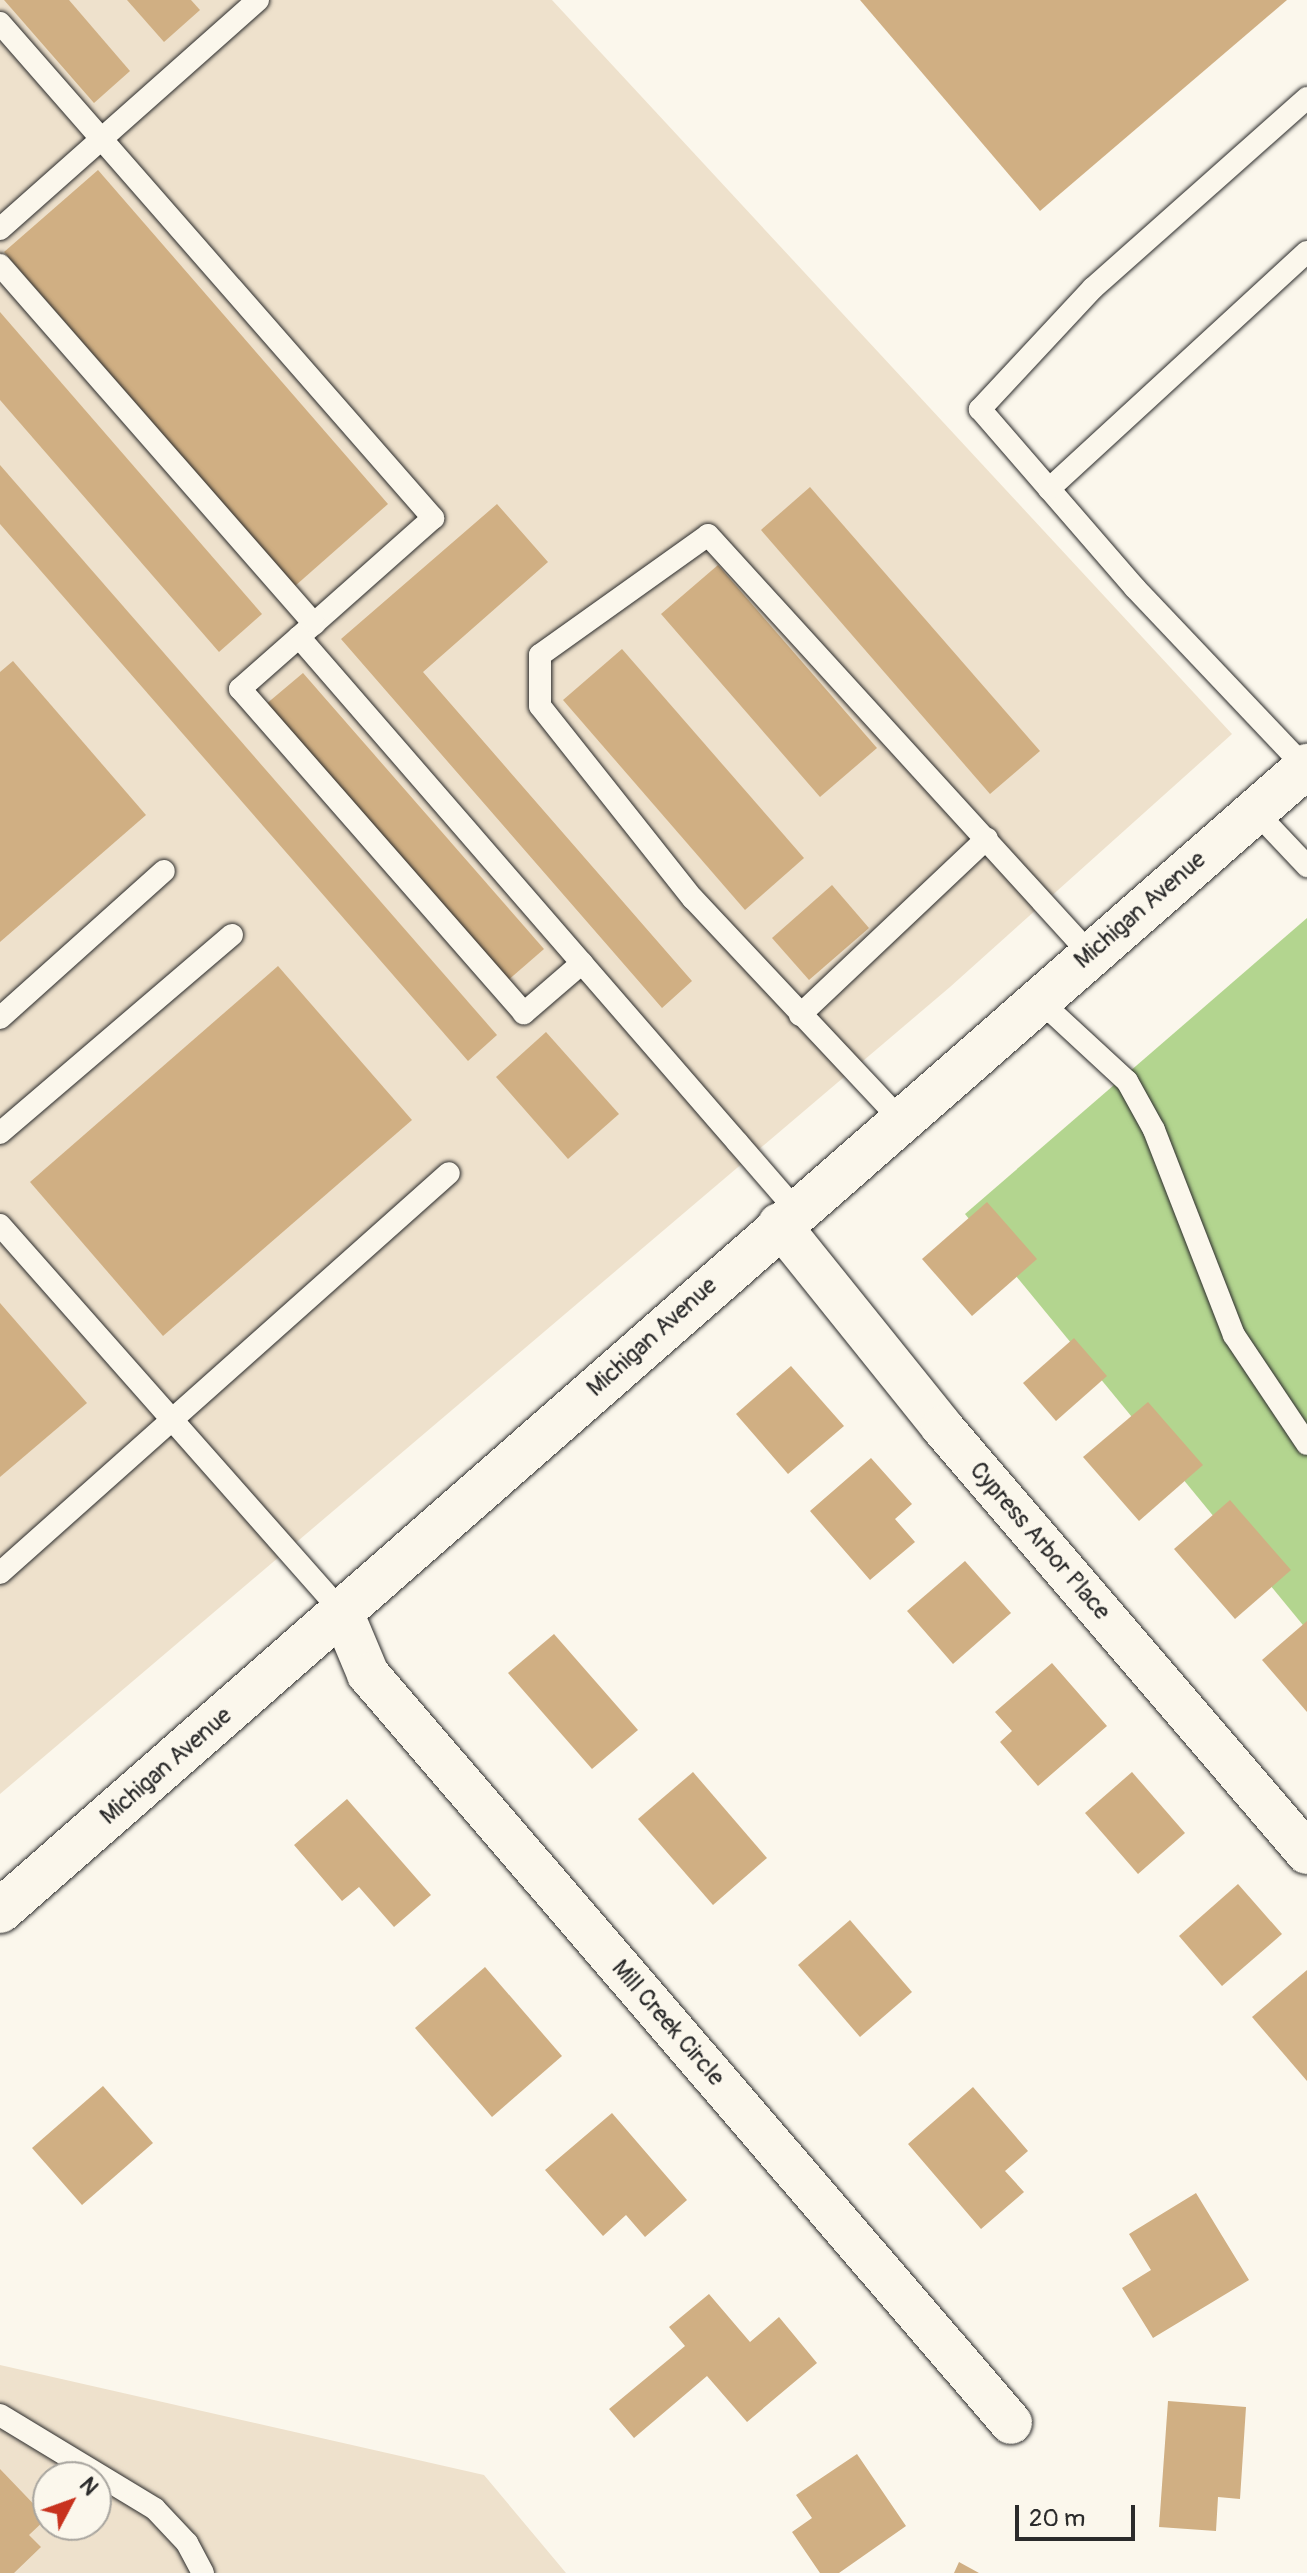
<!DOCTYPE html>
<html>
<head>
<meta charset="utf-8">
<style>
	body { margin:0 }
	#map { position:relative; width:1307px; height:2573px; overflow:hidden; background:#fbf7ec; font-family:Pangolin,sans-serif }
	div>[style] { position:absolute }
	.built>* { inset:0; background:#eee1cc }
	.green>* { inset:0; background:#b3d58f }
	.building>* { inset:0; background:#d0af83 }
	.roads { filter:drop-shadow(0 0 2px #2b2b2b) drop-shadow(0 0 2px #2b2b2b) }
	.service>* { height:22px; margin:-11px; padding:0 11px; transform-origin:11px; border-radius:11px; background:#fbf7ec }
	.minor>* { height:42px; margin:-21px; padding:0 21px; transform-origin:21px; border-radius:21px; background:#fbf7ec }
	.secondary>* { height:44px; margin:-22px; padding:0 22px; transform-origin:22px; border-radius:22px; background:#fbf7ec }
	span { translate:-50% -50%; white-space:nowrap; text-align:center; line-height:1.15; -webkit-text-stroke:6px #fbf7ec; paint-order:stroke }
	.street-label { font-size:24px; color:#2b2b2b }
	.north { position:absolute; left:32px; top:2461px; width:80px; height:80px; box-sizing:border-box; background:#fbf7ec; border:2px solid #a8a59f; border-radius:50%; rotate:49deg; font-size:22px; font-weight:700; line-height:32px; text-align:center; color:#2b2b2b }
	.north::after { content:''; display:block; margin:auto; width:28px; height:36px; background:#c8321e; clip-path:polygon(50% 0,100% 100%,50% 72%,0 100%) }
	.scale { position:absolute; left:1015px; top:2505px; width:120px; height:36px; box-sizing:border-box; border:4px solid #2b2b2b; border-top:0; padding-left:10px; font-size:24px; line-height:28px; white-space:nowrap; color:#2b2b2b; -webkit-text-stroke:6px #fbf7ec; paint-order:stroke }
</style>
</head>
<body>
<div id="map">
	<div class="built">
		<div style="clip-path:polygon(0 0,552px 0,1232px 734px,950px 987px,0 1794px)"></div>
		<div style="clip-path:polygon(evenodd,0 2365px,484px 2475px,566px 2573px,0 2573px,0 2365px,48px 2477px,96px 2477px,96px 2525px,48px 2525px,48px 2477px)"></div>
	</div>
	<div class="green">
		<div style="clip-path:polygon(1307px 918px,1307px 1630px,965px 1214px)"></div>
	</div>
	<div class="building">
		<div style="clip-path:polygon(4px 0,69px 0,130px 71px,94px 103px)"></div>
		<div style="clip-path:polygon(127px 0,191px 0,200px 10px,164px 42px)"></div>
		<div style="clip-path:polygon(860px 0,1287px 0,1040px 211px)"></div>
		<div style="clip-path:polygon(98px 170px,388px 504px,295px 586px,4px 252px)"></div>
		<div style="clip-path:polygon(0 312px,262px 614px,219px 652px,0 400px)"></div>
		<div style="clip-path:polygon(0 465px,497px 1035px,468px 1061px,0 524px)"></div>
		<div style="clip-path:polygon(810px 487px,1040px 751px,990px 794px,761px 530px)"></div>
		<div style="clip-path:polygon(497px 504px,548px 562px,423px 672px,692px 981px,662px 1008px,341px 639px)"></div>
		<div style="clip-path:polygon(718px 565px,877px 748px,820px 797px,661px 614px)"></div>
		<div style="clip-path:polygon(622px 649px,804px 858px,745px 910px,563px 700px)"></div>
		<div style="clip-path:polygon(13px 661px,146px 815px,0 942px,0 672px)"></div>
		<div style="clip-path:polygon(303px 673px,544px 949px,506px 982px,265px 705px)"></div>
		<div style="clip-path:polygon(832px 885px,869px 928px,809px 980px,772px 938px)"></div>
		<div style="clip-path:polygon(278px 966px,412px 1120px,163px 1336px,30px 1182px)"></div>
		<div style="clip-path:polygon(546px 1032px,619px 1114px,568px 1159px,496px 1077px)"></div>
		<div style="clip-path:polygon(987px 1202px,1037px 1259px,972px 1316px,922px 1259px)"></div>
		<div style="clip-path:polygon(0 1303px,87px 1403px,0 1477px)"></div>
		<div style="clip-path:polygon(1074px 1338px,1107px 1376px,1056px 1421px,1023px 1383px)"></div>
		<div style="clip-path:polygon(791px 1366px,844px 1426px,788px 1474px,736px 1414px)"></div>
		<div style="clip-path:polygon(1148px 1402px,1203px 1465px,1139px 1521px,1083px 1457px)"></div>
		<div style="clip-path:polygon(871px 1458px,912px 1504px,895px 1519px,915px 1542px,870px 1580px,810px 1511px)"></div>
		<div style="clip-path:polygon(1230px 1500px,1291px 1570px,1235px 1619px,1174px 1549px)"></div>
		<div style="clip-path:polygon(965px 1561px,1011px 1613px,953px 1664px,907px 1611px)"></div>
		<div style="clip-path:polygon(1307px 1621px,1307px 1712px,1262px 1660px)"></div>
		<div style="clip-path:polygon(554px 1634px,638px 1730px,592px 1769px,508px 1673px)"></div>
		<div style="clip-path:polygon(1052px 1663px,1107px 1726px,1038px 1786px,1000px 1742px,1012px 1731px,995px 1712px)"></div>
		<div style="clip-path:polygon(693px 1772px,767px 1858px,713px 1905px,638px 1819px)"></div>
		<div style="clip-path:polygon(1132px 1772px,1185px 1833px,1138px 1874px,1085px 1813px)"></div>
		<div style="clip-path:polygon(347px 1799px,431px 1895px,394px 1927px,359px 1887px,342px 1901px,294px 1845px)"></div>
		<div style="clip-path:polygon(1238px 1884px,1282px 1934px,1222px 1986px,1179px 1936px)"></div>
		<div style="clip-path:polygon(850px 1920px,912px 1992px,860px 2037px,798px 1965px)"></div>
		<div style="clip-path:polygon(485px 1967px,562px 2056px,492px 2117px,415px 2028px)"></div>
		<div style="clip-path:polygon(1307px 1970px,1307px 2081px,1252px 2017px)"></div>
		<div style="clip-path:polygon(103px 2086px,153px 2143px,82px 2205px,32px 2148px)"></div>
		<div style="clip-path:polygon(973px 2087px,1028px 2151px,1005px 2171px,1024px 2192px,981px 2229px,908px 2144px)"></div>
		<div style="clip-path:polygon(612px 2113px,687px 2200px,645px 2237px,626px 2215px,603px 2236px,545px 2170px)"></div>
		<div style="clip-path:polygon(1196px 2193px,1249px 2280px,1153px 2338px,1122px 2288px,1151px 2270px,1129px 2234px)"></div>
		<div style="clip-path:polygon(709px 2294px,750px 2342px,779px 2317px,817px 2363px,747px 2422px,707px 2376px,634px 2438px,609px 2409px,685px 2346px,669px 2327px)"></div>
		<div style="clip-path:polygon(1168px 2401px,1246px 2407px,1240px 2499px,1218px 2497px,1216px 2531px,1159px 2527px)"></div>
		<div style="clip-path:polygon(857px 2454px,906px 2526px,839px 2573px,820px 2573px,792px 2532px,812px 2518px,796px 2495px)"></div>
		<div style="clip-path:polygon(0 2469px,47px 2518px,29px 2535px,41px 2547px,14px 2573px,0 2573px)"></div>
		<div style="clip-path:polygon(959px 2562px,979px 2573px,954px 2573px)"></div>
	</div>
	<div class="roads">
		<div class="service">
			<div style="left:0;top:23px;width:658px;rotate:48.82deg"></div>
			<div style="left:433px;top:518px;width:179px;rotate:138.4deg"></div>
			<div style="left:1307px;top:98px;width:286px;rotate:138.4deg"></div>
			<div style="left:1093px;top:288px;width:166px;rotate:133deg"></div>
			<div style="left:980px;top:409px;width:237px;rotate:49.1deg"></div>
			<div style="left:1135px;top:588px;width:250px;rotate:46.5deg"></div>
			<div style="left:0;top:229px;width:345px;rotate:-41.6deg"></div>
			<div style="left:0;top:265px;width:477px;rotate:48.8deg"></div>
			<div style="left:1049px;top:489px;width:350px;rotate:-42.6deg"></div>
			<div style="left:1255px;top:811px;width:76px;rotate:46.6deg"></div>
			<div style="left:582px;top:963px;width:77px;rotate:139.2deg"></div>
			<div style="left:524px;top:1013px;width:431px;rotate:-131.2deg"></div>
			<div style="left:240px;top:689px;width:79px;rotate:-41.4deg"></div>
			<div style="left:299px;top:637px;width:670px;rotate:49.06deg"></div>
			<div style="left:738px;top:1143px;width:89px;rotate:49.1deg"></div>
			<div style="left:1038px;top:999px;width:121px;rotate:42.7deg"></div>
			<div style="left:1127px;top:1081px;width:56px;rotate:61.1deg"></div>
			<div style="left:1154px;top:1130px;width:220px;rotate:68.7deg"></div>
			<div style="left:1234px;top:1335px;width:131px;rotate:56.2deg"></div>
			<div style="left:800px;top:1015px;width:257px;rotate:-43.4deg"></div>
			<div style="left:0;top:1018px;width:220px;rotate:-41.9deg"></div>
			<div style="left:899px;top:1118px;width:301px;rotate:-133.2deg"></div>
			<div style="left:693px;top:899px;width:246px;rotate:-128.4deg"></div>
			<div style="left:540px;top:706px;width:51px;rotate:-90deg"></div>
			<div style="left:540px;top:655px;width:206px;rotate:-35.5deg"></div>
			<div style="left:708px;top:535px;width:567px;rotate:47.64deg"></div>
			<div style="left:0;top:1133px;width:305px;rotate:-40.5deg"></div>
			<div style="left:0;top:1225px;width:516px;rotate:48.53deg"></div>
			<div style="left:0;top:1573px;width:601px;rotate:-41.7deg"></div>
			<div style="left:0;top:2415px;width:181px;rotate:31.2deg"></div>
			<div style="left:155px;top:2509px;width:47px;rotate:46.7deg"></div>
			<div style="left:187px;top:2543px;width:34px;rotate:62deg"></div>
		</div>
		<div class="minor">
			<div style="left:779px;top:1224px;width:260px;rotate:51.2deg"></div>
			<div style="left:942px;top:1427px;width:561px;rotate:49.41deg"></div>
			<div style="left:342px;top:1612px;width:67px;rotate:67.2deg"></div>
			<div style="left:368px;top:1674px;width:987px;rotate:49.35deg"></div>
		</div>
		<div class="secondary">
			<div style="left:0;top:1911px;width:1738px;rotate:-41.22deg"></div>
		</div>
	</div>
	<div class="street-label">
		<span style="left:1140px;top:910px;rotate:-41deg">Michigan Avenue</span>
		<span style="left:652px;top:1337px;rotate:-42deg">Michigan Avenue</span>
		<span style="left:1040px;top:1541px;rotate:49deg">Cypress Arbor Place</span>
		<span style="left:166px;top:1766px;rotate:-41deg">Michigan Avenue</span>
		<span style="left:668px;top:2023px;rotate:49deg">Mill Creek Circle</span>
	</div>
	<div class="north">N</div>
	<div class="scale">20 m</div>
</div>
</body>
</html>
